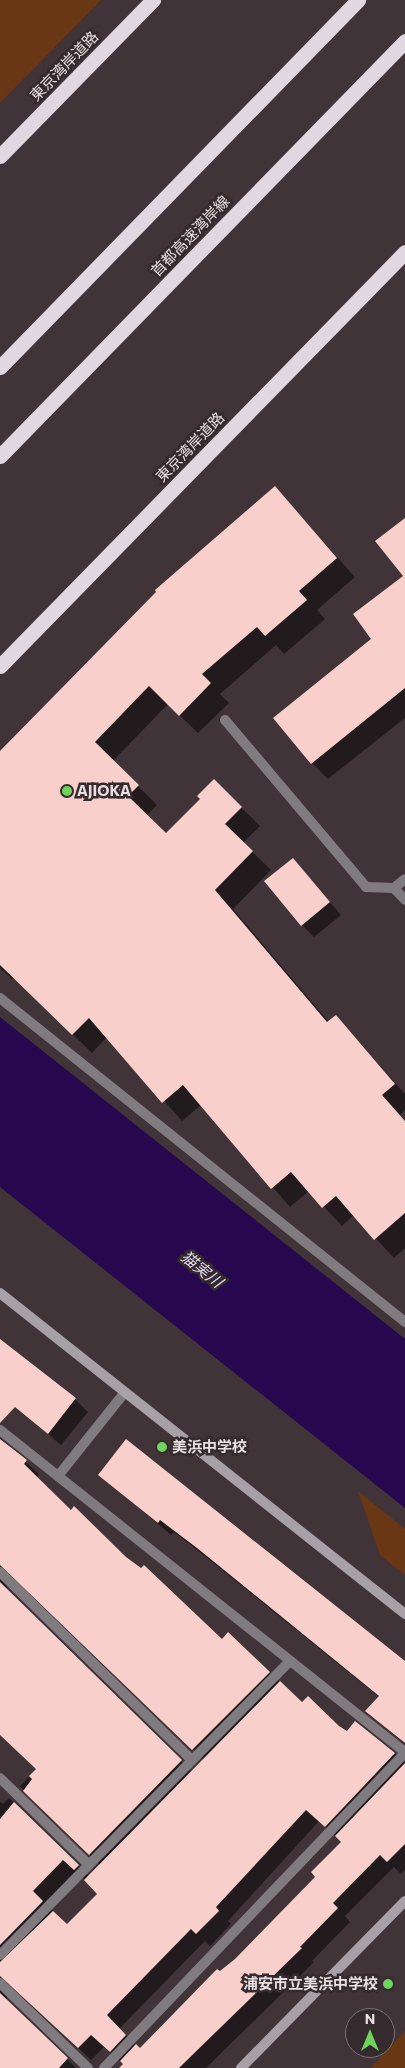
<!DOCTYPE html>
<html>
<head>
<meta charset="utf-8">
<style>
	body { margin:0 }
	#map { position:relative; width:405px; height:2068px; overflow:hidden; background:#403438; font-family:Commissioner,"Noto Sans JP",sans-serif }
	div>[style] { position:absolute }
	.green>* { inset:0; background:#693713 }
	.water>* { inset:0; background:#27074e }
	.shadow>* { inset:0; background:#0007 }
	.building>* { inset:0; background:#f8cfcb }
	.street>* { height:10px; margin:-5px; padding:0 5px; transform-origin:5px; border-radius:5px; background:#7f7b7f }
	.secondary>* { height:10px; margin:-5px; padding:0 5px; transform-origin:5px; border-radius:5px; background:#a7a0a7 }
	.highway>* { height:15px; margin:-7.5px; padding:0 7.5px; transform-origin:7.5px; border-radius:7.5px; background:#e1d7e1 }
	.dots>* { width:14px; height:14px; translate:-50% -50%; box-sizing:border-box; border:2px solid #352a2e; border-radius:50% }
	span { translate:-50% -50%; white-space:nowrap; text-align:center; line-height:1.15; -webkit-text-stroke:5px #352a2e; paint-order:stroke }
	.street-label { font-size:15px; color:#e7dfe1 }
	.poi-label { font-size:15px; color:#e7dfe1; font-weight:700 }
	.left { translate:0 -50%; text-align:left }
	.right { translate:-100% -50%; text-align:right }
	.water-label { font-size:16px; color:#dfdaef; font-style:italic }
	.north { position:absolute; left:345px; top:2008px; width:50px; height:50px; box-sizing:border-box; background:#352a2e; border:1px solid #7c7276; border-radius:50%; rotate:0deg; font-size:14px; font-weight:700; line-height:20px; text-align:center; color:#e7dfe1 }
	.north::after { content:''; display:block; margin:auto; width:18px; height:22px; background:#70d35e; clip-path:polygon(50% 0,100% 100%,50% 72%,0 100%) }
</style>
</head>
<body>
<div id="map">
	<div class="green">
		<div style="clip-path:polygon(0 0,101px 0,0 103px)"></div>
		<div style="clip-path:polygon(358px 1491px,405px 1529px,405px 1575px,380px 1555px)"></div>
		<div style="clip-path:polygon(405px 2031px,405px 2068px,371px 2068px)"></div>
	</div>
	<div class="water">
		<div style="clip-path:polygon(0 1017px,405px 1339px,405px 1508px,0 1187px)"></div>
	</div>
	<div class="shadow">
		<div style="clip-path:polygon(275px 488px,355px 577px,317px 610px,325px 619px,284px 654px,276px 645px,220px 694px,229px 703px,198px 733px,168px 704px,113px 761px,157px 805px,146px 816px,166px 835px,202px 799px,214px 781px,260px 826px,243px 843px,271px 870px,233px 909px,329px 1022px,336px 1016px,405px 1094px,405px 1110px,400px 1115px,405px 1120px,405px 1248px,394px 1258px,354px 1215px,342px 1226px,309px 1191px,290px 1207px,201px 1105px,182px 1121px,107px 1037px,92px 1053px,14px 977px,12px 979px,0 968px,0 753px)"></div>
		<div style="clip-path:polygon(405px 635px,405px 718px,328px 779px,312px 763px)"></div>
		<div style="clip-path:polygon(293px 860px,341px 915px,314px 937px,302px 925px)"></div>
		<div style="clip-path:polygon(0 1346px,75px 1399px,88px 1412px,61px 1445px,0 1393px)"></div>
		<div style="clip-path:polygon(evenodd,0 1438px,39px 1474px,36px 1478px,71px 1512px,222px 1640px,228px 1634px,302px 1703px,347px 1732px,356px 1723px,405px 1762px,405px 1870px,401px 1874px,394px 1867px,345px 1916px,350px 1922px,312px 1961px,314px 1962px,206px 2068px,128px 2068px,104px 2047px,91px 2060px,19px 1990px,7px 1991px,7px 2001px,76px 2068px,0 2068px,0 1802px,3px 1804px,9px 1798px,89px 1876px,100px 1865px,20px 1786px,37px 1769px,0 1733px,0 1438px,8px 1579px,19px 1579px,204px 1760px,192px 1772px,7px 1591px,8px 1579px,0 1438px,319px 1821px,342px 1842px,317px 1877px,235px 1960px,140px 2049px,119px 2029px,205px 1941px,210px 1946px,231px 1924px,228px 1921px,319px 1821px,0 1438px,76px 1871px,99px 1894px,67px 1926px,44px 1904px,76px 1871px)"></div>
		<div style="clip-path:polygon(100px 1475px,405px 1663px,405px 1744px,366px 1711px,379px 1697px,211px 1561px,174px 1532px,171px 1535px)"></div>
	</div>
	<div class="building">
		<div style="clip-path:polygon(275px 486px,337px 558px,299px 591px,307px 600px,265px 636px,257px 627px,202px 674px,211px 683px,179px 716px,149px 686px,95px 742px,139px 785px,128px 796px,166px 833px,200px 799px,197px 796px,214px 779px,242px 807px,225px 824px,253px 851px,215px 890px,327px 1022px,336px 1015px,395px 1084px,382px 1095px,405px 1121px,405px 1213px,374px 1240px,336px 1196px,322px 1208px,291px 1172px,271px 1189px,183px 1085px,162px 1103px,89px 1018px,72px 1035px,0 965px,0 751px,156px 592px,155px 590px)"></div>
		<div style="clip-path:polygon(405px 518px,405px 688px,311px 764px,273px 718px,371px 639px,353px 614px,403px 576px,375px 541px)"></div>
		<div style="clip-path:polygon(293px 858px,330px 902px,301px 926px,264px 881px)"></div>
		<div style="clip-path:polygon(0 1339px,76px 1398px,48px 1434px,15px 1407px,0 1423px)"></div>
		<div style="clip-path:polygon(0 1439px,27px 1460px,24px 1464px,71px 1510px,74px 1506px,126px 1557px,141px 1568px,144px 1565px,222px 1639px,228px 1632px,270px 1672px,192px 1750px,0 1565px)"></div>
		<div style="clip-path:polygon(126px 1439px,405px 1661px,405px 1743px,365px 1711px,379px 1696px,197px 1548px,160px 1520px,158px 1523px,98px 1475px)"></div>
		<div style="clip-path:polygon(0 1582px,182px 1760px,89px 1855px,23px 1791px,32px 1779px,29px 1776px,36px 1769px,0 1735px)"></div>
		<div style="clip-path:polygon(280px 1681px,302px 1702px,308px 1696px,339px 1726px,347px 1731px,355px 1721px,395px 1753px,325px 1827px,306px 1810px,216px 1907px,219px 1911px,196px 1934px,191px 1929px,107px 2015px,126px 2035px,110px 2052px,91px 2035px,78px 2048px,0 1976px,0 1962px,53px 1911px,67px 1924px,97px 1894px,84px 1880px)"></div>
		<div style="clip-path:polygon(405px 1763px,405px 1844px,387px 1862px,380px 1855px,333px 1903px,338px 1908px,300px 1947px,302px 1948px,179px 2068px,119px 2068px,123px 2064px,120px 2061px,136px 2044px,140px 2048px,217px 1969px,220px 1971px,235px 1959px,315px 1877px,311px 1872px,341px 1842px,335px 1836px)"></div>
		<div style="clip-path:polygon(14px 1802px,79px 1865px,74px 1870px,63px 1860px,33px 1891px,43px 1901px,0 1945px,0 1819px)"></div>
		<div style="clip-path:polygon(0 1993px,68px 2058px,59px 2068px,0 2068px)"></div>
	</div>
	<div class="street">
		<div style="left:225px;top:720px;width:219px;rotate:49.8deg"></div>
		<div style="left:366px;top:887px;width:28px;rotate:2deg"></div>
		<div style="left:394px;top:888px;width:16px;rotate:47deg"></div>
		<div style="left:394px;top:888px;width:14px;rotate:-39deg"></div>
		<div style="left:0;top:998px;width:519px;rotate:38.66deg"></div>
		<div style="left:0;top:1430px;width:517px;rotate:38.49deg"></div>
		<div style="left:58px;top:1476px;width:107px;rotate:-51.4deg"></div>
		<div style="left:0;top:1572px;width:267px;rotate:44.4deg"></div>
		<div style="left:0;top:1778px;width:123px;rotate:44.3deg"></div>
		<div style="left:0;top:1955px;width:413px;rotate:-45.4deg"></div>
		<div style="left:0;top:1983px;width:122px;rotate:44deg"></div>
		<div style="left:104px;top:2068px;width:436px;rotate:-46.3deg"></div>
	</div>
	<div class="secondary">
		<div style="left:0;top:1293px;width:517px;rotate:38.4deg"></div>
		<div style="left:241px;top:2068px;width:234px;rotate:-45.5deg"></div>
	</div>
	<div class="highway">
		<div style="left:0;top:156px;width:219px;rotate:-45.6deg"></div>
		<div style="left:0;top:367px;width:513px;rotate:-45.71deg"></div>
		<div style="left:0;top:456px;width:580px;rotate:-45.7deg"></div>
		<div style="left:0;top:666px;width:579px;rotate:-45.63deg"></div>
	</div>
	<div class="dots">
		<div style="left:67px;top:791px;background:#70d35e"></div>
		<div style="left:162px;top:1447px;background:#70d35e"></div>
		<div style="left:388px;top:1984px;background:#70d35e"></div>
	</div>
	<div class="street-label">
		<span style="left:64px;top:66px;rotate:-46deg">東京湾岸道路</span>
		<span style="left:190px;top:236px;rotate:-46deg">首都高速湾岸線</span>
		<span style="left:190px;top:447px;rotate:-46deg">東京湾岸道路</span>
	</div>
	<div class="poi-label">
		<span class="left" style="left:77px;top:791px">AJIOKA</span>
		<span class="left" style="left:172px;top:1447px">美浜中学校</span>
		<span class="right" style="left:378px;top:1984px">浦安市立美浜中学校</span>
	</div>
	<div class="water-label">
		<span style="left:202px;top:1269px;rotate:39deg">猫実川</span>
	</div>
	<div class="north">N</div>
</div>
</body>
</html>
